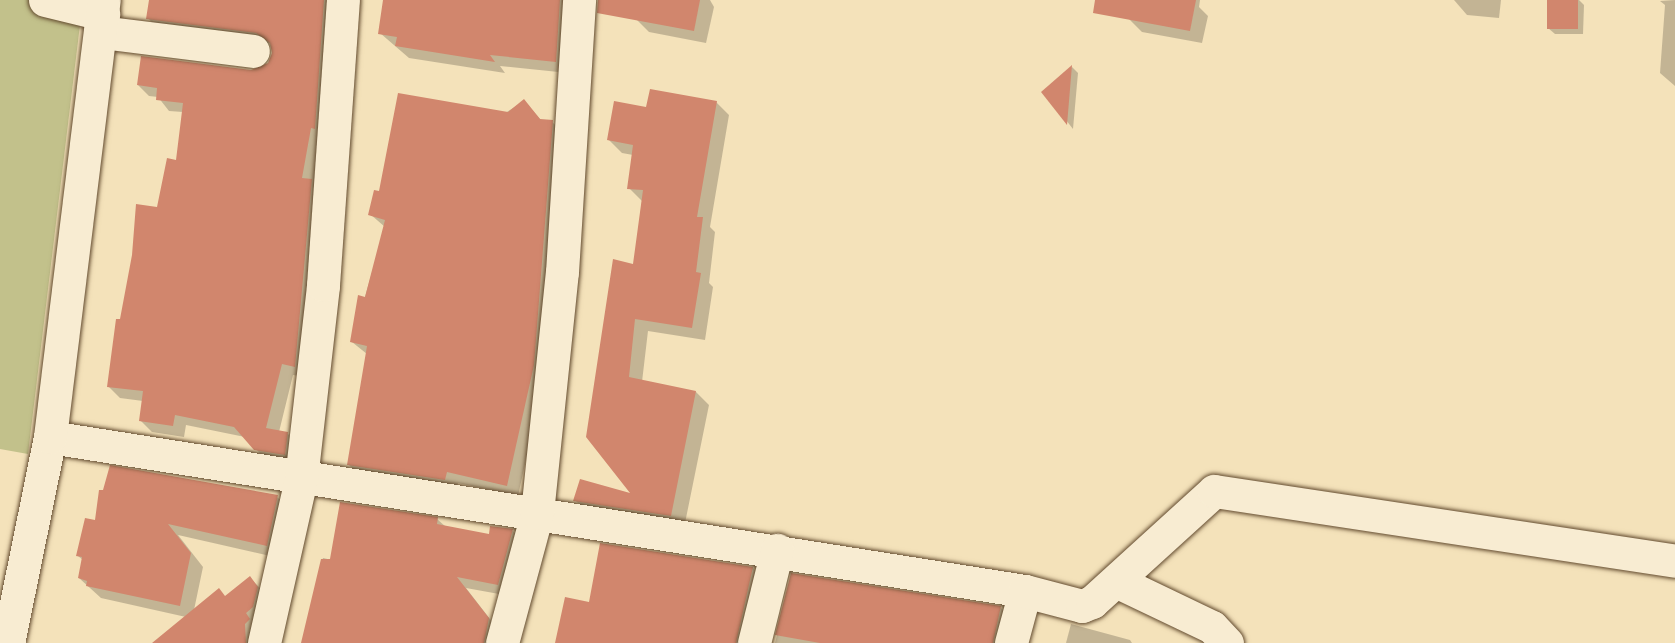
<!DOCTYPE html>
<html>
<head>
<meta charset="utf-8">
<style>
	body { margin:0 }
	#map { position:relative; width:1675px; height:643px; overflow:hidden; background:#f4e2ba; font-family:Alegreya,serif }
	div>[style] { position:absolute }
	.green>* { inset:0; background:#c2c18b }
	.shadow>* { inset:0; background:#0003 }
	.building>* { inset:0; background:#d1866d }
	.roads { filter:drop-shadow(0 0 2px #624a2e) drop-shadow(0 0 2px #624a2e) }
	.minor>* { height:33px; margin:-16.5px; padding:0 16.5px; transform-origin:16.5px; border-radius:16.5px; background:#f8ecd2 }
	span { translate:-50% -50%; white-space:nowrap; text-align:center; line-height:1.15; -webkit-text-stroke:4.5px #f8ecd2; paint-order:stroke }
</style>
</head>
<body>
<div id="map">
	<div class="green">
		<div style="clip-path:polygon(0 0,83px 0,28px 454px,0 449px)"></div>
	</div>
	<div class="shadow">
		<div style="clip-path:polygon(151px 0,333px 0,306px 377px,293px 375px,279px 432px,287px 433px,298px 444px,296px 466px,267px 461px,245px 437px,186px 425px,184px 437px,152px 432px,140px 420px,143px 401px,120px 398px,108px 386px,122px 321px,177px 162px,183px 112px,169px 111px,158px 97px,149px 96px,138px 85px,251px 71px,269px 64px,273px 53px,269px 43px,159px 30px,148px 18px)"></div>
		<div style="clip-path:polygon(396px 0,580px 0,568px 73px,500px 66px,505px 73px,409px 58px,380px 33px)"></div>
		<div style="clip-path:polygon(640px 0,710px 0,714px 7px,706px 43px,649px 32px,637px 20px)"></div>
		<div style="clip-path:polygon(1132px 0,1200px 0,1199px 7px,1208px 16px,1202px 43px,1142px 32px,1129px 19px)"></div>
		<div style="clip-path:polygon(1454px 0,1501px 0,1499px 18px,1467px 15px)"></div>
		<div style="clip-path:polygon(1549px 0,1579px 0,1584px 5px,1583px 34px,1555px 34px,1548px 28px)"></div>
		<div style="clip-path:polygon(1675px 0,1675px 86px,1660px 73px,1665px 5px,1660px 1px)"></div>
		<div style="clip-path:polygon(1072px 67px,1078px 73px,1073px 129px,1044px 92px)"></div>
		<div style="clip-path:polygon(524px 101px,542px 121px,552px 122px,564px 133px,544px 377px,518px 496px,458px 483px,457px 491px,360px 476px,348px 464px,367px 354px,352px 342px,385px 227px,370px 214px,380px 193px)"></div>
		<div style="clip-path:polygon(716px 102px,729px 115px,710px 227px,715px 232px,709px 283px,713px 287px,705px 340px,648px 331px,642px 382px,696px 392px,709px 405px,684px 528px,588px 513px,575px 500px,634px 496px,588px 437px,634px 265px,642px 201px,629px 188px,633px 155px,622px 153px,609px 140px,648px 108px)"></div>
		<div style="clip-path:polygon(277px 497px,290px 509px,279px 558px,178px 535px,203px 567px,194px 610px,226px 597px,250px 578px,263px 591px,259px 643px,168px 643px,186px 617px,101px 598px,79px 578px,83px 560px,78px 556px,96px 522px)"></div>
		<div style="clip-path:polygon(437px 519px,446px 527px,490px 536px,513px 531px,524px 542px,510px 596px,466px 588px,500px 632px,499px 643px,302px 643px,323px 558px,332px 560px)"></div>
		<div style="clip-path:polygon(601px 544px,753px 568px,768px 583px,753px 643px,557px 643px,591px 603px)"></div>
		<div style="clip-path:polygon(792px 575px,1001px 608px,1016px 623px,1011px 643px,775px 643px)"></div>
		<div style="clip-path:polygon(1071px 624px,1130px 640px,1132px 643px,1066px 643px)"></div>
	</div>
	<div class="building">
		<div style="clip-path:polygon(149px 0,324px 0,315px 129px,311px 128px,302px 178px,312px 179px,295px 367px,282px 364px,266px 428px,288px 432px,285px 455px,254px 450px,234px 427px,175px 415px,173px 426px,139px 421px,143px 391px,107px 387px,116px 319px,120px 319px,132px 255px,136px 204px,157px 207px,167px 158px,176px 160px,183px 103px,156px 100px,157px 88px,137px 85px,141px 56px,251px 70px,268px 63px,272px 53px,270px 43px,256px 33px,146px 19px)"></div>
		<div style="clip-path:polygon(383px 0,560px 0,556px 62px,490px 55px,495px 62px,395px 46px,397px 37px,378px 34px)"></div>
		<div style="clip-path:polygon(598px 0,700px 0,694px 31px,597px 13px)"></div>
		<div style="clip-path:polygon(1095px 0,1196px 0,1190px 31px,1093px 13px)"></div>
		<div style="clip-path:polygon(1547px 0,1578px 0,1578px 29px,1547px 29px)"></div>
		<div style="clip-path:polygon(1072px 65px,1067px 125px,1041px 92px)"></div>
		<div style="clip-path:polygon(650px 89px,717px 101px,697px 217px,703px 217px,696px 272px,701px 273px,692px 328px,635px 319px,629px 377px,696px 391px,671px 516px,573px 501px,580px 479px,630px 493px,586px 437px,613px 259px,633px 264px,643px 190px,627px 189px,633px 145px,607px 140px,614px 101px,646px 107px)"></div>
		<div style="clip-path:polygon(398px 93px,508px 112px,524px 99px,540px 119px,553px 120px,534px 365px,507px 486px,447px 472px,445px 480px,347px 465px,367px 346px,350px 342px,358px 295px,365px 297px,385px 220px,368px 215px,374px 190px,379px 191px)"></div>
		<div style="clip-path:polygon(110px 465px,278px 495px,267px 546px,168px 524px,191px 553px,180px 606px,86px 586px,87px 581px,78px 578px,82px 557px,76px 556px,85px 518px,95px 520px,99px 490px,103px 490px)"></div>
		<div style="clip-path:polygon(340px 502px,438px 517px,437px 524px,489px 534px,490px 526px,513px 529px,498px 585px,457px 577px,489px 618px,484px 643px,301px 643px,321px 559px,330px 559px)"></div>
		<div style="clip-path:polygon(600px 543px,753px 567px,736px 643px,555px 643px,565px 597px,589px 602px)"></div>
		<div style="clip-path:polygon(791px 573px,1001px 606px,993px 643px,820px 643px,775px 635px)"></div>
		<div style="clip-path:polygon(250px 576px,258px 587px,253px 607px,246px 613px,250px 619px,245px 624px,246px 643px,152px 643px,219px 588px,225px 596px)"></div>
	</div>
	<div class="roads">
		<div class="minor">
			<div style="left:45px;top:0;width:60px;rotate:13.6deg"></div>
			<div style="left:101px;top:32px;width:153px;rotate:7.1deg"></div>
			<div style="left:50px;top:437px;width:987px;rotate:8.98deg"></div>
			<div style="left:1025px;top:591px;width:54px;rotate:105.1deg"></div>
			<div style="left:1118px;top:582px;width:104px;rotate:25.6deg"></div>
			<div style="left:1212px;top:627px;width:22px;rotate:47deg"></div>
			<div style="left:1025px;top:591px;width:59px;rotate:14.7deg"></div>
			<div style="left:1082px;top:606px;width:11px;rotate:-22deg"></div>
			<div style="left:1092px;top:602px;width:165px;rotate:-42.3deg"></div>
			<div style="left:1214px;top:491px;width:466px;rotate:8.6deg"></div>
			<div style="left:8px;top:643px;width:210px;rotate:-78.5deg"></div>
			<div style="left:50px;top:437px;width:440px;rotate:-83deg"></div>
			<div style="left:264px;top:643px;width:168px;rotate:-77.3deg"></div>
			<div style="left:301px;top:479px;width:195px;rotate:-83.5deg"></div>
			<div style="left:323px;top:285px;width:286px;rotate:-86deg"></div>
			<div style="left:502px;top:643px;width:135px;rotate:-74.9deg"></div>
			<div style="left:537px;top:513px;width:242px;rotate:-84.1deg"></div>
			<div style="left:562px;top:272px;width:273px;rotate:-86.4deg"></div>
			<div style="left:754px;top:643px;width:96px;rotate:-76.1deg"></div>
		</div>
	</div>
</div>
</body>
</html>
